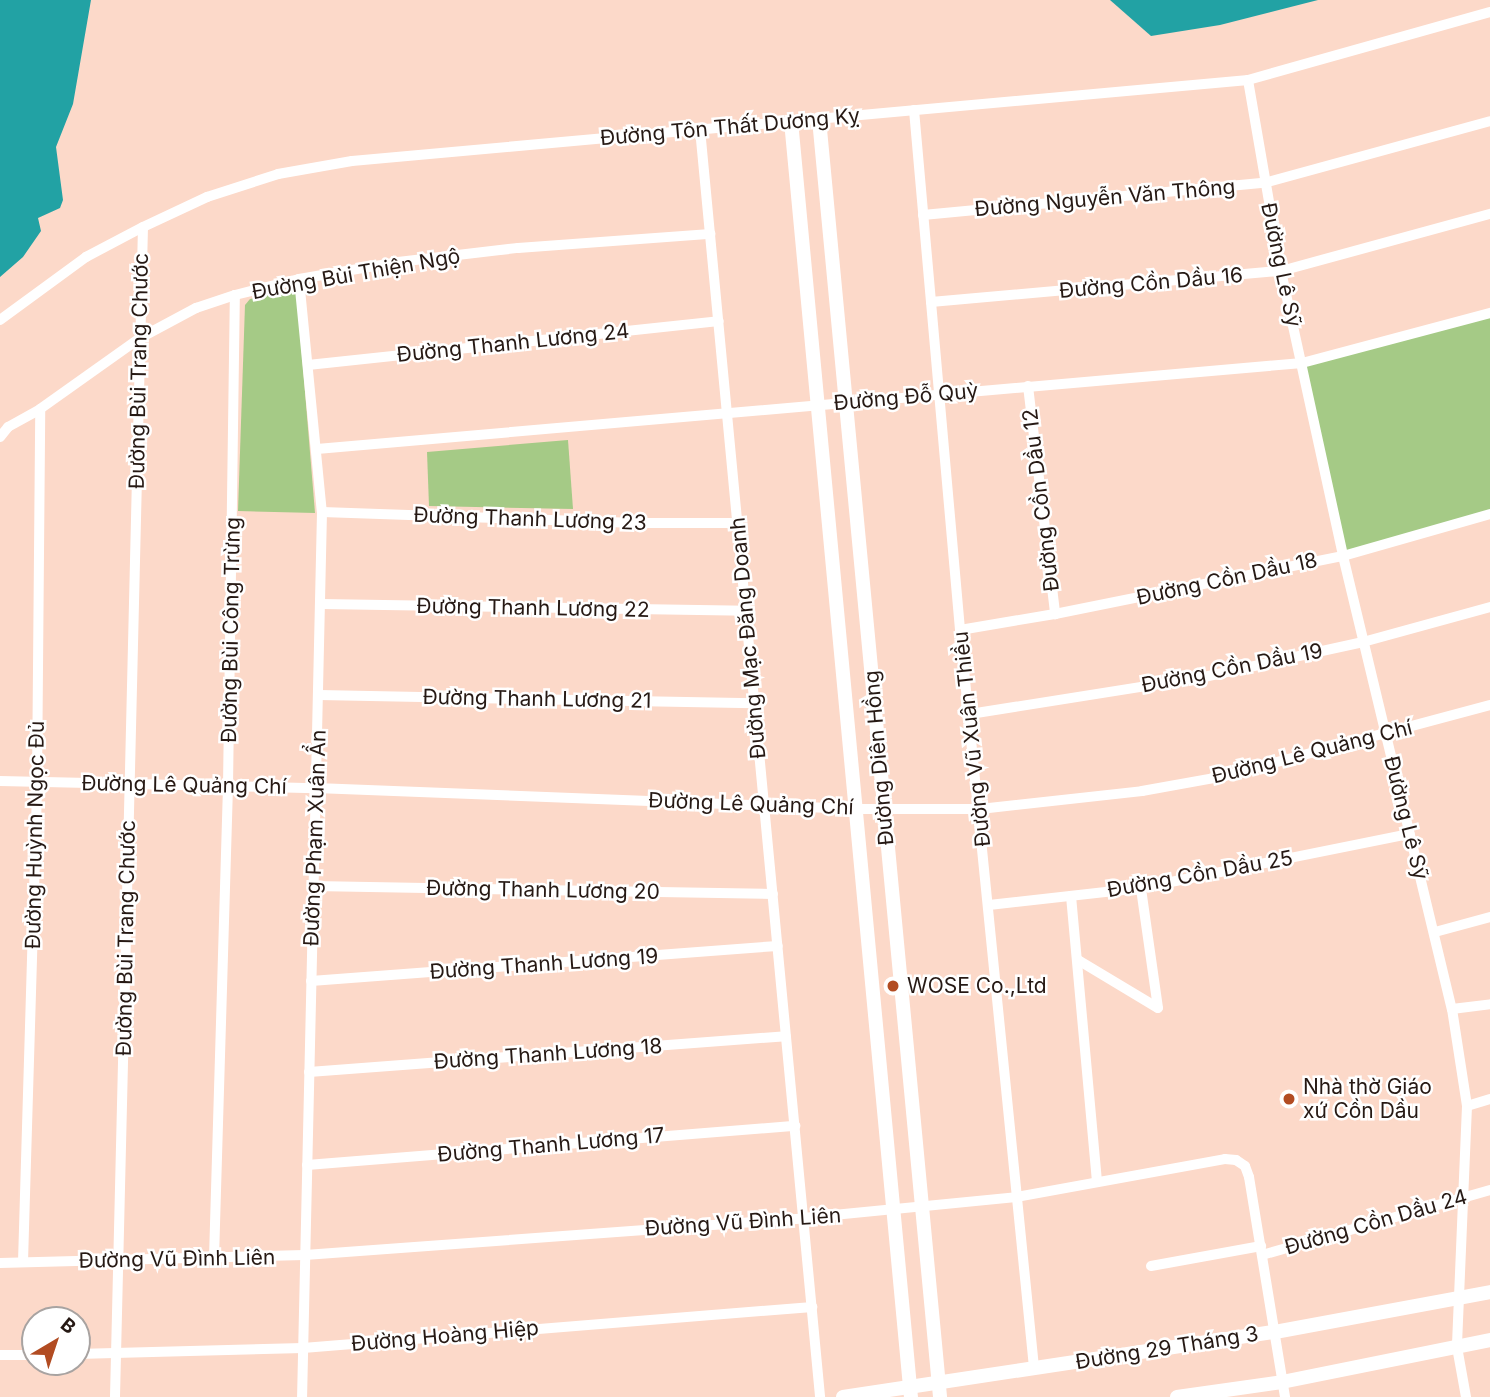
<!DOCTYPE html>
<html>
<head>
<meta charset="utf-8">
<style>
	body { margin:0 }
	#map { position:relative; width:1490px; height:1397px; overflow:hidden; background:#fcd9c9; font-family:Inter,sans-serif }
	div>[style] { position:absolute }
	.green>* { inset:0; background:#a5ca86 }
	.water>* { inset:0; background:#22a2a4 }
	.minor>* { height:10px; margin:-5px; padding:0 5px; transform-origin:5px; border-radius:5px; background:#fff }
	.tertiary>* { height:14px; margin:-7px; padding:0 7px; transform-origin:7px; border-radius:7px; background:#fff }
	.dots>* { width:19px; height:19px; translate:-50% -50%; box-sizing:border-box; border:4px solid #fff; border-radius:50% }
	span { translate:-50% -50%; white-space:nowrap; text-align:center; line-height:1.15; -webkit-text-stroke:5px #fff; paint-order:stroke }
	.street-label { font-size:21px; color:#261914 }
	.poi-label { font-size:21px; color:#261914 }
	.left { translate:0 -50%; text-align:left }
	.north { position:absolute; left:21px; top:1306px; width:70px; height:70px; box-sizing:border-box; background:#fff; border:2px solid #a8a3a1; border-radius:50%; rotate:39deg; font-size:19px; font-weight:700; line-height:28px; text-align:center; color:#261914 }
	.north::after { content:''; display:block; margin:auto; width:24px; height:32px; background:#b24c22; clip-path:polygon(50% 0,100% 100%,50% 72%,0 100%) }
</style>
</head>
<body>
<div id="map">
	<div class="green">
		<div style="clip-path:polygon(291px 290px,297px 295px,315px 513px,238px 511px,245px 305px,250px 299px)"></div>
		<div style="clip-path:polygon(1490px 313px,1490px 514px,1343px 556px,1302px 363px)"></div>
		<div style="clip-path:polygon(568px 440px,573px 509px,429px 506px,427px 452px)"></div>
	</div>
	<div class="water">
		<div style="clip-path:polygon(0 0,91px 0,73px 104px,56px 147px,63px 200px,60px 208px,38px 218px,41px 231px,23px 257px,0 277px)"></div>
		<div style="clip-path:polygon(1110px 0,1318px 0,1220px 25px,1151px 36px)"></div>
	</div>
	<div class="minor">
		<div style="left:1248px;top:80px;width:194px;rotate:80.2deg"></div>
		<div style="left:1281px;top:271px;width:292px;rotate:77.7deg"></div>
		<div style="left:1343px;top:556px;width:466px;rotate:76.5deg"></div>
		<div style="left:1452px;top:1009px;width:98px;rotate:81.2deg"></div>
		<div style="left:1467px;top:1106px;width:241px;rotate:92.4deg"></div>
		<div style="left:1457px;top:1347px;width:51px;rotate:79.8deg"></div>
		<div style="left:914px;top:110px;width:522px;rotate:84.94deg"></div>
		<div style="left:960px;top:630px;width:742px;rotate:84.27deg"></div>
		<div style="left:700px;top:129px;width:1274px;rotate:84.59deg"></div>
		<div style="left:923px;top:215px;width:342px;rotate:-5.4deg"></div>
		<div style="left:1264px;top:183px;width:234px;rotate:-15.3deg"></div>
		<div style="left:299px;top:279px;width:234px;rotate:84.4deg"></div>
		<div style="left:322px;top:512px;width:885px;rotate:91.29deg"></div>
		<div style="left:931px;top:302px;width:351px;rotate:-5.1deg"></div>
		<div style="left:1281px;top:271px;width:217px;rotate:-15.3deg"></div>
		<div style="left:0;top:320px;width:107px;rotate:-36.2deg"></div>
		<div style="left:86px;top:257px;width:64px;rotate:-27.8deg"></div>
		<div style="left:143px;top:227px;width:71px;rotate:-25.1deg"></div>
		<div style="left:207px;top:197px;width:75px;rotate:-17.9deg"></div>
		<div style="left:278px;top:174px;width:75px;rotate:-10deg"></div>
		<div style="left:352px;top:161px;width:900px;rotate:-5.17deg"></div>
		<div style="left:1248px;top:80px;width:251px;rotate:-15.7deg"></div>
		<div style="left:308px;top:365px;width:413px;rotate:-6.1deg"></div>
		<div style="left:1028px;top:386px;width:230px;rotate:83.2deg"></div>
		<div style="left:0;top:437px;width:13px;rotate:-51deg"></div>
		<div style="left:8px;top:427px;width:37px;rotate:-29deg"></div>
		<div style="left:40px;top:409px;width:123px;rotate:-35.4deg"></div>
		<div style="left:140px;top:338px;width:64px;rotate:-28.2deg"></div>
		<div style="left:196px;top:308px;width:41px;rotate:-18.4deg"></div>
		<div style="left:235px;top:295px;width:66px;rotate:-14deg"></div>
		<div style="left:299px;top:279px;width:100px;rotate:-9.7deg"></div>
		<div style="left:398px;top:262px;width:121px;rotate:-6.7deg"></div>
		<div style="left:518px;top:248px;width:193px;rotate:-4.2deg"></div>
		<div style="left:317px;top:449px;width:989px;rotate:-4.99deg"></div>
		<div style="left:1302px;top:363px;width:195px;rotate:-14.9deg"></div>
		<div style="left:322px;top:512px;width:314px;rotate:2deg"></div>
		<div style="left:636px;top:523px;width:102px"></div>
		<div style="left:321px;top:604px;width:425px;rotate:0.9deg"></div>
		<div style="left:960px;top:630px;width:96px;rotate:-9.6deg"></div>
		<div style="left:1055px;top:614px;width:294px;rotate:-11.4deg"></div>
		<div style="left:1343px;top:556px;width:153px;rotate:-15.9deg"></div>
		<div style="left:319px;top:695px;width:436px;rotate:1.1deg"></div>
		<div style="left:970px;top:714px;width:237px;rotate:-9deg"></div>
		<div style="left:1204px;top:677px;width:163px;rotate:-12.4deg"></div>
		<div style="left:1363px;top:642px;width:132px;rotate:-15.4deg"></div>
		<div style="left:0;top:781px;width:316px;rotate:1.3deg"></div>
		<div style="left:316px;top:788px;width:539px;rotate:2.23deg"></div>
		<div style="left:855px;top:809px;width:125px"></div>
		<div style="left:980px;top:809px;width:163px;rotate:-6.3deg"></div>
		<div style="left:1142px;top:791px;width:84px;rotate:-10.2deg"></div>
		<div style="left:1225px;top:776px;width:274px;rotate:-15deg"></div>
		<div style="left:313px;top:886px;width:460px;rotate:1deg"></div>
		<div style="left:1071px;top:896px;width:287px;rotate:84.8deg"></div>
		<div style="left:989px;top:905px;width:153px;rotate:-6.4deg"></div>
		<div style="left:1141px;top:888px;width:274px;rotate:-11.4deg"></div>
		<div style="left:1435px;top:932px;width:57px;rotate:-15.3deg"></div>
		<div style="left:1078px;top:960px;width:93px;rotate:31deg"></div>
		<div style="left:1158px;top:1008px;width:121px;rotate:-98.1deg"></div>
		<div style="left:311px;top:981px;width:468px;rotate:-4.3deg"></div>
		<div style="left:1452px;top:1009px;width:38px;rotate:-7deg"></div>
		<div style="left:309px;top:1072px;width:478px;rotate:-4.3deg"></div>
		<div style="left:1467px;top:1106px;width:24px;rotate:-17deg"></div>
		<div style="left:307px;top:1165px;width:490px;rotate:-4.6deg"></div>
		<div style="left:1262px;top:1255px;width:237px;rotate:-15.9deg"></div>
		<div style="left:214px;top:1258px;width:472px;rotate:-88.3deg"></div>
		<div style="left:228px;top:786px;width:491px;rotate:-89.2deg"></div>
		<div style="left:23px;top:1262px;width:480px;rotate:-88.3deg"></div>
		<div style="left:37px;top:782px;width:373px;rotate:-89.5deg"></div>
		<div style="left:0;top:1263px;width:305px;rotate:-1.5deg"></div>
		<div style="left:305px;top:1255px;width:499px;rotate:-4.2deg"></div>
		<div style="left:803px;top:1218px;width:214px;rotate:-5.6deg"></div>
		<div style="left:1016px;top:1197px;width:212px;rotate:-10.3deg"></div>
		<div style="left:1225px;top:1159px;width:11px;rotate:5deg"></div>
		<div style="left:1236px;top:1160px;width:11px;rotate:34deg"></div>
		<div style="left:1245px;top:1166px;width:12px;rotate:70deg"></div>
		<div style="left:1249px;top:1177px;width:223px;rotate:80.7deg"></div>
		<div style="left:1151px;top:1266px;width:112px;rotate:-10.3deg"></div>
		<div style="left:77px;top:1354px;width:226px;rotate:-1.5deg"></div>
		<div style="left:303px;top:1348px;width:511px;rotate:-4.61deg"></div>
		<div style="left:0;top:1355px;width:35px"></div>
		<div style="left:115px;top:1397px;width:1170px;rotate:-88.63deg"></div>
	</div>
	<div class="tertiary">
		<div style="left:819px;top:119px;width:1284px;rotate:84.59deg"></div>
		<div style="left:791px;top:121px;width:1282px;rotate:84.63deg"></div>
		<div style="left:843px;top:1397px;width:437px;rotate:-8.6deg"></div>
		<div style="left:1275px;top:1332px;width:219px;rotate:-10.5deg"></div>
		<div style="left:1177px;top:1397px;width:106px;rotate:-8.1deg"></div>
		<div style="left:1282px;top:1382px;width:212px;rotate:-11.4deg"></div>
	</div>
	<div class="dots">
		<div style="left:893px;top:986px;background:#b24c22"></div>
		<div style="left:1289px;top:1099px;background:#b24c22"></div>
	</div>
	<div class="street-label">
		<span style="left:730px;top:127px;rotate:-5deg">Đường Tôn Thất Dương Kỵ</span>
		<span style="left:1105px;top:198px;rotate:-5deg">Đường Nguyễn Văn Thông</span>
		<span style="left:1281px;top:265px;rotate:78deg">Đường Lê Sỹ</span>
		<span style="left:356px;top:274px;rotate:-10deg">Đường Bùi Thiện Ngộ</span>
		<span style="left:1151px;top:283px;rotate:-5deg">Đường Cồn Dầu 16</span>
		<span style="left:513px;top:343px;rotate:-6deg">Đường Thanh Lương 24</span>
		<span style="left:139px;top:371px;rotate:-89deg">Đường Bùi Trang Chước</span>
		<span style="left:906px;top:397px;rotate:-5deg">Đường Đỗ Quỳ</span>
		<span style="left:1041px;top:500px;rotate:-97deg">Đường Cồn Dầu 12</span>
		<span style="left:530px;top:519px;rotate:2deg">Đường Thanh Lương 23</span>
		<span style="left:1227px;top:579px;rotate:-12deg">Đường Cồn Dầu 18</span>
		<span style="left:533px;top:608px;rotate:1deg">Đường Thanh Lương 22</span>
		<span style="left:231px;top:630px;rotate:-89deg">Đường Bùi Công Trừng</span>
		<span style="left:748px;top:638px;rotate:-95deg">Đường Mạc Đăng Doanh</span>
		<span style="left:1232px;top:668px;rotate:-11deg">Đường Cồn Dầu 19</span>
		<span style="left:537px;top:699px;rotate:1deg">Đường Thanh Lương 21</span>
		<span style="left:972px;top:739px;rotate:-96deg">Đường Vũ Xuân Thiều</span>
		<span style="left:1312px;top:752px;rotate:-14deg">Đường Lê Quảng Chí</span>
		<span style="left:879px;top:758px;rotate:-95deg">Đường Diên Hồng</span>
		<span style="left:184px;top:785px;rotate:1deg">Đường Lê Quảng Chí</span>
		<span style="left:751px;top:804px;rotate:2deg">Đường Lê Quảng Chí</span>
		<span style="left:1406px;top:818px;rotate:76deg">Đường Lê Sỹ</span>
		<span style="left:35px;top:835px;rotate:-89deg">Đường Huỳnh Ngọc Đủ</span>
		<span style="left:315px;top:838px;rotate:-88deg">Đường Phạm Xuân Ẩn</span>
		<span style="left:1200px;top:874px;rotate:-10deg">Đường Cồn Dầu 25</span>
		<span style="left:543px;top:890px;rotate:1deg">Đường Thanh Lương 20</span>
		<span style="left:126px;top:938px;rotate:-89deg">Đường Bùi Trang Chước</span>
		<span style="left:544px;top:964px;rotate:-4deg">Đường Thanh Lương 19</span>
		<span style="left:548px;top:1054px;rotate:-4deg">Đường Thanh Lương 18</span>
		<span style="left:551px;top:1145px;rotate:-5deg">Đường Thanh Lương 17</span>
		<span style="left:743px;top:1222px;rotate:-4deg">Đường Vũ Đình Liên</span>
		<span style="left:1376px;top:1222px;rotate:-16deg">Đường Cồn Dầu 24</span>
		<span style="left:177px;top:1259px;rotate:-1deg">Đường Vũ Đình Liên</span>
		<span style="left:445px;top:1336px;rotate:-5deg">Đường Hoàng Hiệp</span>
		<span style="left:1167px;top:1348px;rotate:-9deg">Đường 29 Tháng 3</span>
	</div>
	<div class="poi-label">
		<span class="left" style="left:907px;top:986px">WOSE Co.,Ltd</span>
		<span class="left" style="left:1303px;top:1099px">Nhà thờ Giáo<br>xứ Cồn Dầu</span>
	</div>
	<div class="north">B</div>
</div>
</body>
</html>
